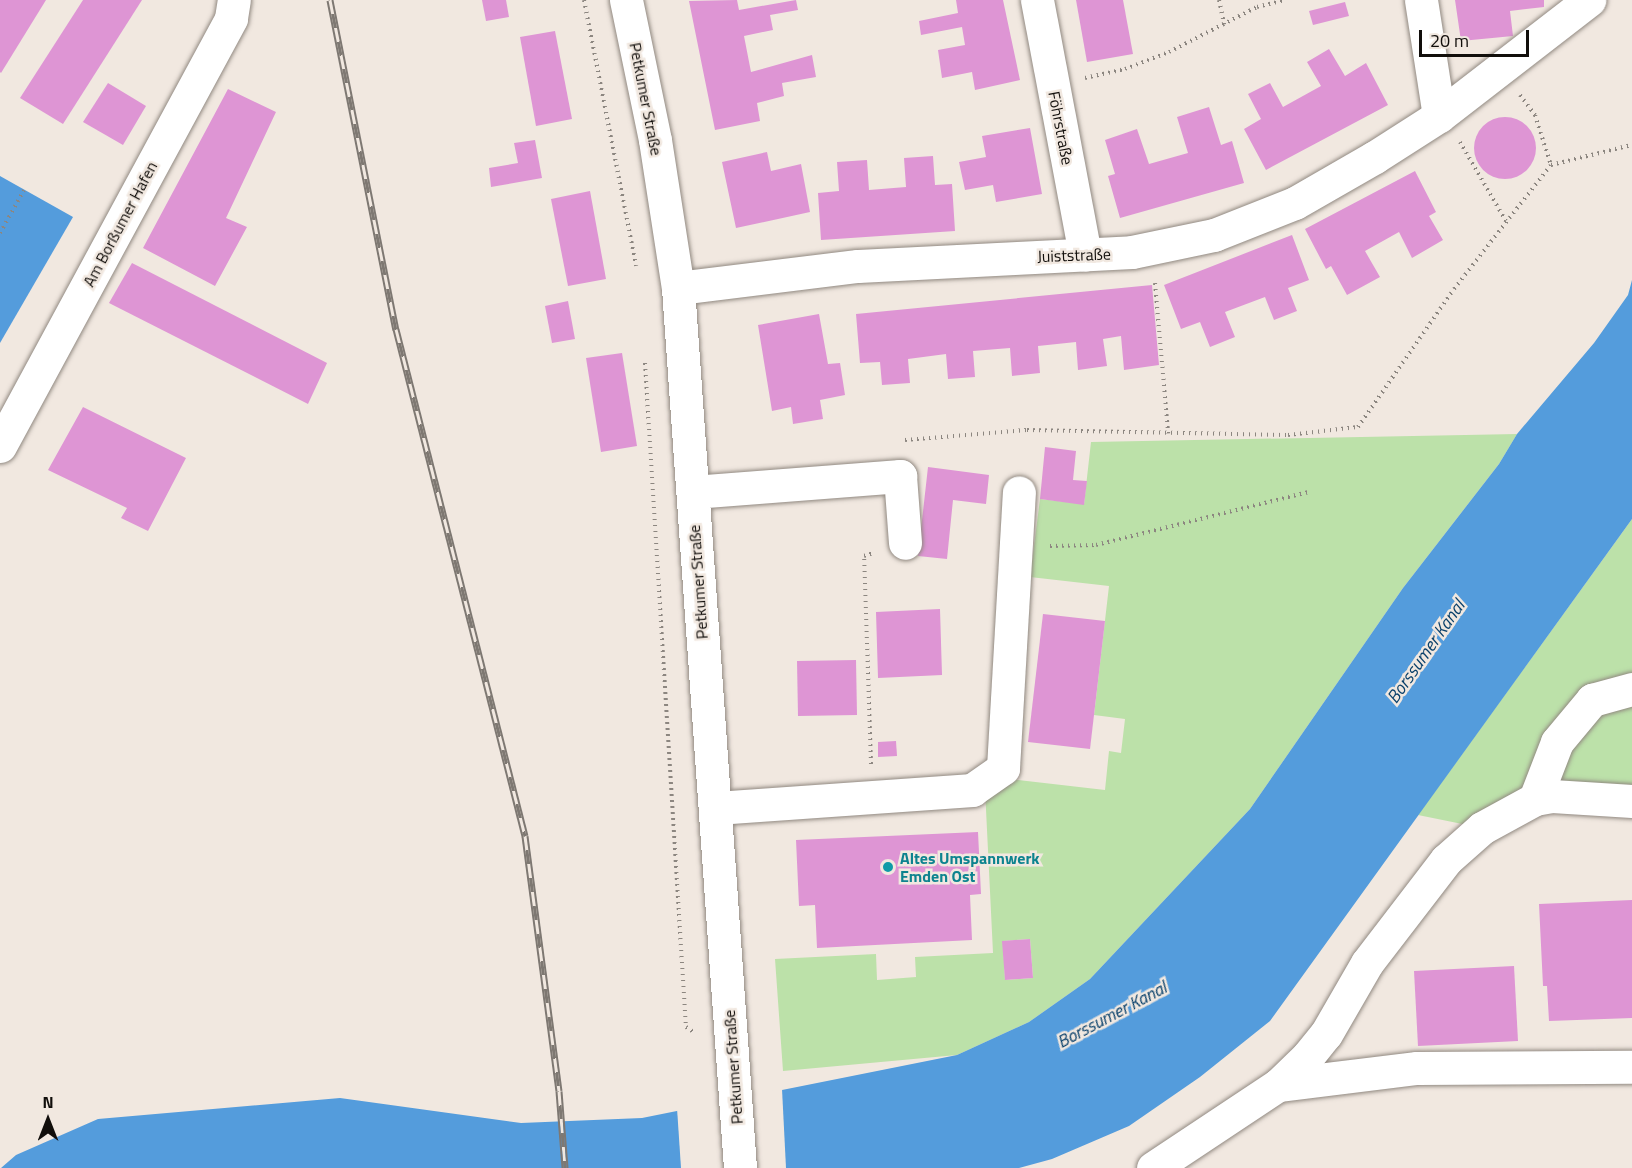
<!DOCTYPE html>
<html>
<head>
<meta charset="utf-8">
<style>
	body { margin:0 }
	#map { position:relative; width:1632px; height:1168px; overflow:hidden; background:#f1e8e0; font-family:"Titillium Web",sans-serif }
	div>[style] { position:absolute }
	.green>* { inset:0; background:#bce1a9 }
	.water>* { inset:0; background:#549cdc }
	.pier>* { inset:0; background:#f1e8e0 }
	.building>* { inset:0; background:#de95d4 }
	.round { border-radius:50% }
	.path>* { height:4px; margin-top:-2px; transform-origin:0; background:repeating-linear-gradient(90deg,#8c8680 0 1.5px,transparent 0 6px) }
	.roads { filter:drop-shadow(0 0 2px #918981) drop-shadow(0 0 2px #918981) }
	.minor>* { height:33px; margin:-16.5px; padding:0 16.5px; transform-origin:16.5px; border-radius:16.5px; background:#fff }
	.major>* { height:33px; margin:-16.5px; padding:0 16.5px; transform-origin:16.5px; border-radius:16.5px; background:#fff }
	.rail>* { height:7px; margin-top:-3.5px; transform-origin:0; background:repeating-linear-gradient(90deg,#f1e8e0 0 14px,#7e7872 0 28px); box-sizing:border-box; border-block:2px solid #7e7872 }
	.dots>* { width:16px; height:16px; translate:-50% -50%; box-sizing:border-box; border:3px solid #f1e8e0; border-radius:50% }
	span { translate:-50% -50%; white-space:nowrap; text-align:center; line-height:1.15; -webkit-text-stroke:5px #f1e8e0; paint-order:stroke }
	.street-label { font-size:16px; color:#110e0b }
	.culture-label { font-size:16px; color:#0d838f; font-weight:700 }
	.left { translate:0 -50%; text-align:left }
	.water-label { font-size:18px; color:#0a416b; font-style:italic }
	.north { position:absolute; left:18px; top:1090px; width:60px; height:60px; -webkit-text-stroke:4px #f1e8e0; paint-order:stroke; rotate:0deg; font-size:16px; font-weight:700; line-height:24px; text-align:center; color:#110e0b }
	.north::after { content:''; display:block; margin:auto; width:21px; height:27px; background:#110e0b; clip-path:polygon(50% 0,100% 100%,50% 72%,0 100%) }
	.scale { position:absolute; left:1419px; top:30px; width:110px; height:27px; box-sizing:border-box; border:3px solid #110e0b; border-top:0; padding-left:8px; font-size:18px; line-height:21px; white-space:nowrap; color:#110e0b; -webkit-text-stroke:4px #f1e8e0; paint-order:stroke }
</style>
</head>
<body>
<div id="map">
	<div class="green">
		<div style="clip-path:polygon(evenodd,1517px 434px,1499px 464px,1403px 588px,1250px 809px,1090px 979px,1029px 1022px,957px 1055px,783px 1071px,775px 959px,876px 954px,877px 980px,916px 977px,915px 957px,993px 953px,985px 789px,1000px 778px,1105px 790px,1109px 751px,1121px 753px,1125px 719px,1094px 715px,1109px 586px,1030px 577px,1040px 499px,1084px 504px,1091px 442px,1517px 434px,1030px 939px,1033px 978px,1005px 980px,1003px 941px,1030px 939px)"></div>
		<div style="clip-path:polygon(1632px 519px,1632px 801px,1553px 796px,1482px 828px,1418px 815px)"></div>
	</div>
	<div class="water">
		<div style="clip-path:polygon(0 176px,73px 217px,0 343px)"></div>
		<div style="clip-path:polygon(1632px 280px,1632px 519px,1270px 1021px,1200px 1077px,1129px 1126px,1052px 1159px,1019px 1168px,1px 1168px,16px 1155px,98px 1119px,340px 1098px,521px 1123px,642px 1118px,957px 1055px,1029px 1022px,1090px 979px,1250px 809px,1403px 588px,1499px 464px,1517px 434px,1594px 343px,1628px 295px)"></div>
	</div>
	<div class="pier">
		<div style="clip-path:polygon(782px 1089px,786px 1168px,681px 1168px,677px 1108px)"></div>
	</div>
	<div class="building">
		<div style="clip-path:polygon(0 0,46px 0,1px 73px,0 72px)"></div>
		<div style="clip-path:polygon(83px 0,142px 0,63px 124px,20px 98px)"></div>
		<div style="clip-path:polygon(482px 0,506px 0,509px 17px,486px 21px)"></div>
		<div style="clip-path:polygon(737px 0,739px 10px,796px 0,798px 10px,770px 15px,773px 30px,744px 36px,751px 72px,812px 55px,816px 77px,782px 83px,784px 96px,757px 103px,760px 121px,715px 130px,689px 1px)"></div>
		<div style="clip-path:polygon(956px 0,1003px 0,1020px 80px,975px 90px,972px 72px,942px 78px,938px 50px,965px 45px,962px 27px,921px 35px,919px 21px,958px 13px)"></div>
		<div style="clip-path:polygon(1076px 0,1123px 0,1133px 54px,1087px 62px)"></div>
		<div style="clip-path:polygon(1455px 0,1544px 0,1544px 7px,1510px 11px,1513px 36px,1461px 41px)"></div>
		<div style="clip-path:polygon(1345px 2px,1349px 16px,1313px 25px,1309px 11px)"></div>
		<div style="clip-path:polygon(555px 31px,572px 119px,536px 126px,520px 37px)"></div>
		<div style="clip-path:polygon(1329px 49px,1345px 76px,1366px 63px,1388px 105px,1266px 170px,1244px 129px,1261px 119px,1248px 94px,1270px 83px,1283px 107px,1321px 86px,1307px 62px)"></div>
		<div style="clip-path:polygon(108px 83px,146px 106px,123px 145px,83px 122px)"></div>
		<div style="clip-path:polygon(228px 89px,276px 112px,226px 218px,247px 227px,215px 286px,143px 248px)"></div>
		<div style="clip-path:polygon(1209px 107px,1221px 145px,1232px 141px,1244px 183px,1120px 218px,1108px 176px,1115px 174px,1105px 140px,1137px 129px,1149px 164px,1188px 153px,1177px 117px)"></div>
		<div class="round" style="left:1474px;top:117px;width:62px;height:62px"></div>
		<div style="clip-path:polygon(1030px 128px,1042px 194px,996px 202px,993px 185px,965px 190px,959px 162px,986px 157px,982px 136px)"></div>
		<div style="clip-path:polygon(535px 140px,542px 178px,491px 187px,489px 168px,518px 163px,514px 143px)"></div>
		<div style="clip-path:polygon(767px 152px,771px 171px,801px 164px,810px 212px,736px 228px,722px 162px)"></div>
		<div style="clip-path:polygon(933px 156px,935px 185px,952px 184px,955px 231px,821px 240px,818px 193px,839px 191px,837px 162px,867px 160px,869px 190px,906px 187px,904px 158px)"></div>
		<div style="clip-path:polygon(1415px 171px,1436px 212px,1429px 216px,1443px 240px,1412px 258px,1399px 232px,1365px 251px,1380px 277px,1347px 295px,1331px 266px,1326px 269px,1305px 229px)"></div>
		<div style="clip-path:polygon(590px 191px,606px 279px,568px 286px,551px 199px)"></div>
		<div style="clip-path:polygon(1292px 235px,1309px 280px,1288px 288px,1297px 311px,1274px 320px,1265px 297px,1225px 312px,1235px 337px,1210px 347px,1200px 322px,1181px 329px,1164px 285px)"></div>
		<div style="clip-path:polygon(132px 263px,327px 363px,308px 404px,109px 303px)"></div>
		<div style="clip-path:polygon(1152px 285px,1159px 365px,1124px 370px,1121px 336px,1103px 339px,1107px 366px,1078px 370px,1076px 342px,1038px 346px,1040px 373px,1012px 376px,1010px 348px,973px 351px,975px 377px,948px 379px,946px 354px,908px 359px,910px 383px,882px 385px,880px 362px,860px 363px,856px 314px)"></div>
		<div style="clip-path:polygon(568px 301px,575px 339px,552px 343px,545px 306px)"></div>
		<div style="clip-path:polygon(819px 314px,828px 364px,840px 363px,845px 395px,820px 400px,823px 419px,793px 424px,791px 407px,772px 411px,758px 325px)"></div>
		<div style="clip-path:polygon(622px 353px,637px 446px,601px 452px,586px 358px)"></div>
		<div style="clip-path:polygon(83px 407px,186px 458px,148px 531px,121px 518px,127px 508px,48px 470px)"></div>
		<div style="clip-path:polygon(1045px 447px,1076px 451px,1073px 480px,1087px 481px,1084px 505px,1040px 499px)"></div>
		<div style="clip-path:polygon(928px 467px,989px 475px,986px 504px,953px 500px,947px 559px,918px 556px)"></div>
		<div style="clip-path:polygon(940px 609px,942px 675px,878px 678px,876px 612px)"></div>
		<div style="clip-path:polygon(1043px 614px,1105px 621px,1090px 749px,1028px 742px)"></div>
		<div style="clip-path:polygon(856px 660px,857px 715px,798px 716px,797px 661px)"></div>
		<div style="clip-path:polygon(896px 741px,897px 756px,878px 757px,878px 742px)"></div>
		<div style="clip-path:polygon(978px 832px,981px 894px,970px 895px,972px 940px,817px 948px,815px 905px,799px 906px,796px 840px)"></div>
		<div style="clip-path:polygon(1632px 900px,1632px 1018px,1549px 1021px,1547px 986px,1543px 986px,1539px 904px)"></div>
		<div style="clip-path:polygon(1030px 939px,1033px 978px,1005px 980px,1002px 941px)"></div>
		<div style="clip-path:polygon(1514px 966px,1518px 1041px,1418px 1046px,1414px 971px)"></div>
	</div>
	<div class="path">
		<div style="left:584px;top:0;width:271px;rotate:78.9deg"></div>
		<div style="left:1219px;top:0;width:25px;rotate:78deg"></div>
		<div style="left:1085px;top:78px;width:41px;rotate:-12.7deg"></div>
		<div style="left:1125px;top:69px;width:47px;rotate:-21.1deg"></div>
		<div style="left:1169px;top:52px;width:99px;rotate:-27.1deg"></div>
		<div style="left:1257px;top:7px;width:29px;rotate:-14deg"></div>
		<div style="left:1520px;top:95px;width:25px;rotate:53deg"></div>
		<div style="left:1535px;top:115px;width:52px;rotate:72.3deg"></div>
		<div style="left:1551px;top:165px;width:83px;rotate:-13.9deg"></div>
		<div style="left:1460px;top:142px;width:91px;rotate:59.8deg"></div>
		<div style="left:0;top:233px;width:49px;rotate:-60.8deg"></div>
		<div style="left:1155px;top:283px;width:151px;rotate:85deg"></div>
		<div style="left:645px;top:363px;width:665px;rotate:86.47deg"></div>
		<div style="left:686px;top:1027px;width:11px;rotate:34deg"></div>
		<div style="left:905px;top:440px;width:122px;rotate:-4.7deg"></div>
		<div style="left:1027px;top:430px;width:261px;rotate:1.1deg"></div>
		<div style="left:1288px;top:435px;width:70px;rotate:-6.5deg"></div>
		<div style="left:1358px;top:427px;width:168px;rotate:-55.2deg"></div>
		<div style="left:1454px;top:289px;width:157px;rotate:-52deg"></div>
		<div style="left:1050px;top:546px;width:46px;rotate:-1.2deg"></div>
		<div style="left:1096px;top:545px;width:219px;rotate:-14deg"></div>
		<div style="left:871px;top:764px;width:208px;rotate:-91.9deg"></div>
		<div style="left:864px;top:556px;width:9px;rotate:-18deg"></div>
	</div>
	<div class="roads">
		<div class="minor">
			<div style="left:1037px;top:0;width:259px;rotate:79.3deg"></div>
			<div style="left:1421px;top:0;width:117px;rotate:81.2deg"></div>
			<div style="left:678px;top:288px;width:181px;rotate:-7deg"></div>
			<div style="left:858px;top:266px;width:274px;rotate:-2.9deg"></div>
			<div style="left:1132px;top:252px;width:84px;rotate:-11.7deg"></div>
			<div style="left:1214px;top:235px;width:87px;rotate:-21.6deg"></div>
			<div style="left:1295px;top:203px;width:92px;rotate:-29.9deg"></div>
			<div style="left:1375px;top:157px;width:76px;rotate:-32.6deg"></div>
			<div style="left:1439px;top:116px;width:190px;rotate:-37.7deg"></div>
			<div style="left:0;top:446px;width:486px;rotate:-61.6deg"></div>
			<div style="left:231px;top:18px;width:18px;rotate:-81deg"></div>
			<div style="left:693px;top:492px;width:208px;rotate:-4.4deg"></div>
			<div style="left:900px;top:476px;width:67px;rotate:85.7deg"></div>
			<div style="left:1535px;top:799px;width:61px;rotate:-68.9deg"></div>
			<div style="left:1557px;top:742px;width:55px;rotate:-50.2deg"></div>
			<div style="left:1592px;top:700px;width:41px;rotate:-15.4deg"></div>
			<div style="left:716px;top:808px;width:257px;rotate:-4deg"></div>
			<div style="left:972px;top:790px;width:38px;rotate:-35deg"></div>
			<div style="left:1003px;top:768px;width:276px;rotate:-86.7deg"></div>
			<div style="left:1278px;top:1085px;width:140px;rotate:-7deg"></div>
			<div style="left:1417px;top:1068px;width:215px;rotate:-0.3deg"></div>
			<div style="left:1153px;top:1168px;width:150px;rotate:-33.6deg"></div>
			<div style="left:1278px;top:1085px;width:42px;rotate:-44deg"></div>
			<div style="left:1308px;top:1056px;width:28px;rotate:-51deg"></div>
			<div style="left:1326px;top:1034px;width:82px;rotate:-60deg"></div>
			<div style="left:1367px;top:963px;width:130px;rotate:-52.5deg"></div>
			<div style="left:1446px;top:860px;width:48px;rotate:-41.6deg"></div>
			<div style="left:1482px;top:828px;width:60px;rotate:-28.7deg"></div>
			<div style="left:1535px;top:799px;width:17px;rotate:-10deg"></div>
			<div style="left:1552px;top:796px;width:80px;rotate:3.6deg"></div>
		</div>
		<div class="major">
			<div style="left:626px;top:0;width:143px;rotate:78.3deg"></div>
			<div style="left:655px;top:140px;width:150px;rotate:81.2deg"></div>
			<div style="left:678px;top:288px;width:882px;rotate:85.97deg"></div>
		</div>
	</div>
	<div class="rail">
		<div style="left:330px;top:0;width:336px;rotate:78.7deg"></div>
		<div style="left:396px;top:329px;width:523px;rotate:75.72deg"></div>
		<div style="left:525px;top:836px;width:257px;rotate:82.4deg"></div>
		<div style="left:559px;top:1091px;width:77px;rotate:85.5deg"></div>
	</div>
	<div class="dots">
		<div style="left:888px;top:867px;background:#0f9aa8"></div>
	</div>
	<div class="street-label">
		<span style="left:646px;top:99px;rotate:79deg">Petkumer Straße</span>
		<span style="left:1061px;top:128px;rotate:79deg">Föhrstraße</span>
		<span style="left:120px;top:224px;rotate:-62deg">Am Borßumer Hafen</span>
		<span style="left:1074px;top:255px;rotate:-2deg">Juiststraße</span>
		<span style="left:698px;top:582px;rotate:-94deg">Petkumer Straße</span>
		<span style="left:733px;top:1067px;rotate:-94deg">Petkumer Straße</span>
	</div>
	<div class="culture-label">
		<span class="left" style="left:900px;top:867px">Altes Umspannwerk<br>Emden Ost</span>
	</div>
	<div class="water-label">
		<span style="left:1426px;top:652px;rotate:-55deg">Borssumer Kanal</span>
		<span style="left:1112px;top:1015px;rotate:-28deg">Borssumer Kanal</span>
	</div>
	<div class="north">N</div>
	<div class="scale">20 m</div>
</div>
</body>
</html>
